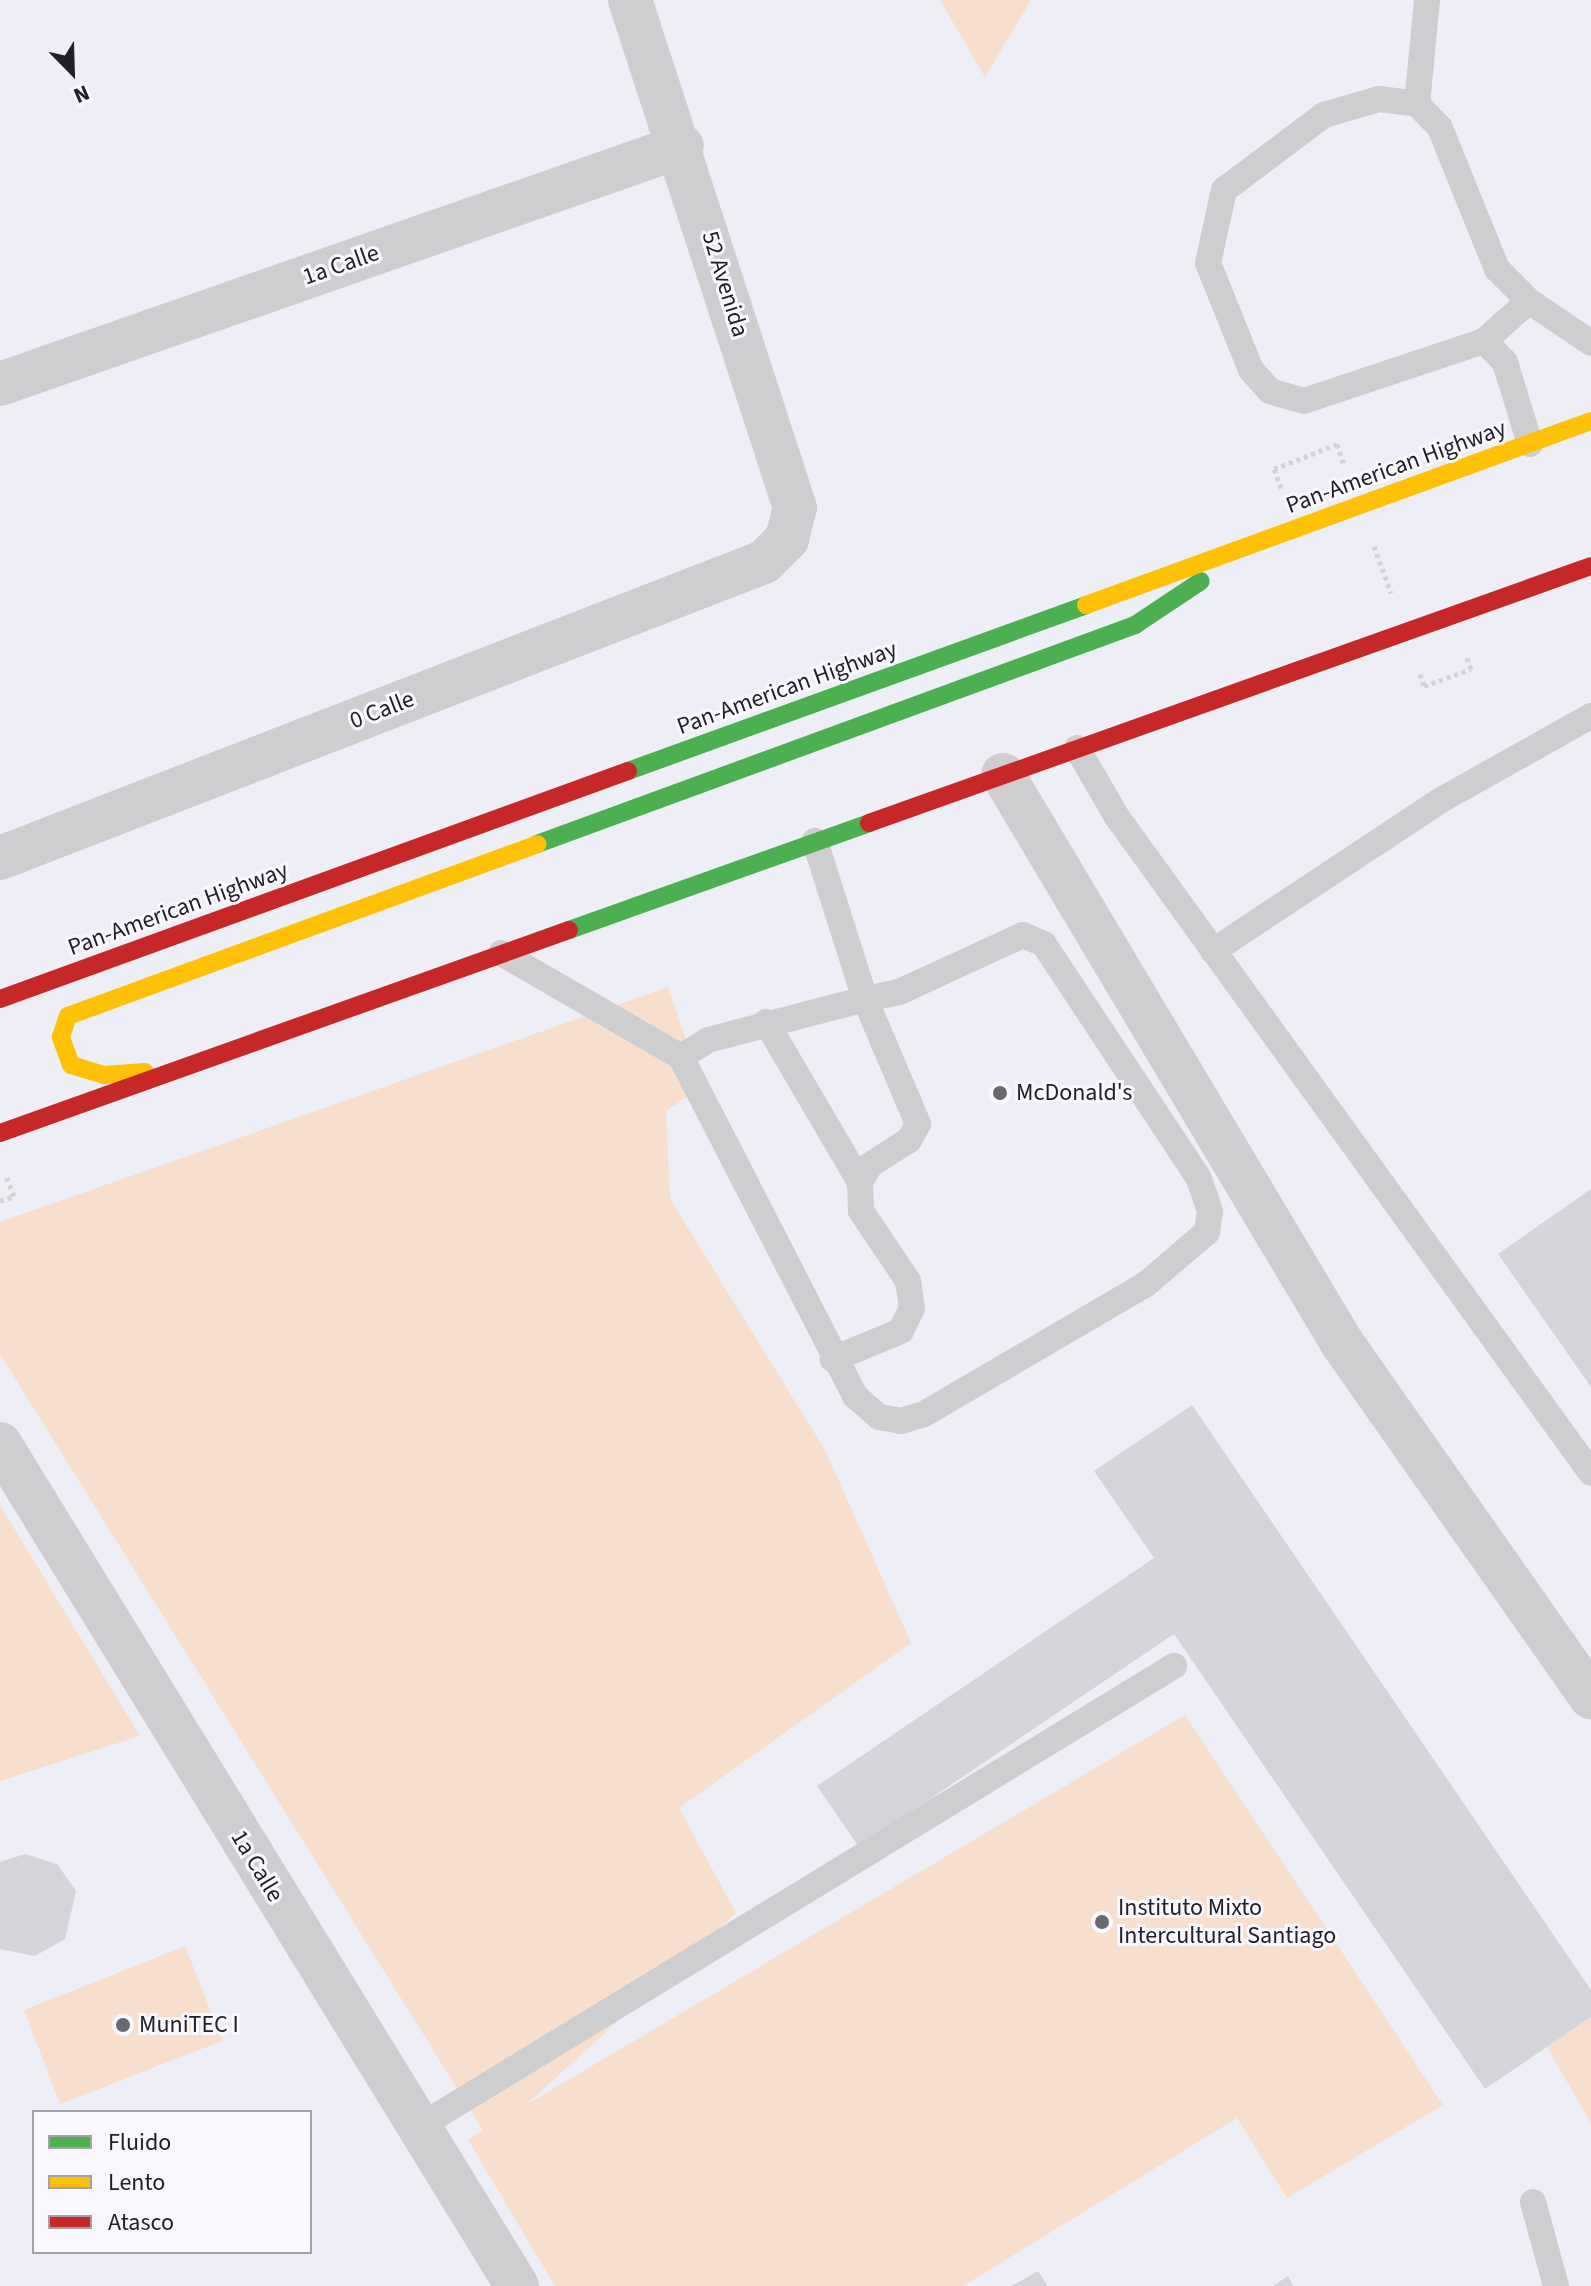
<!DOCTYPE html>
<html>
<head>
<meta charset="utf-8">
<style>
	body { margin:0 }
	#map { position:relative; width:1591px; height:2286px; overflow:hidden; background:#eeeef7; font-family:"Source Sans 3",sans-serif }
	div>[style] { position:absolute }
	.green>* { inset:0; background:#f7decd }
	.building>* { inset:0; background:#d4d4db }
	.path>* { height:5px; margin-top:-2.5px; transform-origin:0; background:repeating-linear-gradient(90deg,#d2d2d4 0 4px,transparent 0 8px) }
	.lane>* { height:26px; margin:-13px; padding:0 13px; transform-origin:13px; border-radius:13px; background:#ceced0 }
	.street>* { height:44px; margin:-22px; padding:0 22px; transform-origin:22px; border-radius:22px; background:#ceced0 }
	.fast>* { height:18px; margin:-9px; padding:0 9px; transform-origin:9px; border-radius:9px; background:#4caf50 }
	.slow>* { height:18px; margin:-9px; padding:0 9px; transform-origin:9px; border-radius:9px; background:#ffc107 }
	.jam>* { height:18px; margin:-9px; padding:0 9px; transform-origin:9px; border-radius:9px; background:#c62828 }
	.dots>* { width:22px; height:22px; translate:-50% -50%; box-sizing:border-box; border:4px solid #f9f8ff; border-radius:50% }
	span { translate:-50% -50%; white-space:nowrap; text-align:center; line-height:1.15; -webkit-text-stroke:6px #f9f8ff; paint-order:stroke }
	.street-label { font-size:24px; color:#202026 }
	.poi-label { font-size:24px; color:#202026 }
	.left { translate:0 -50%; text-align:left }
	.legend { position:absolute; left:32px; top:2110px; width:280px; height:144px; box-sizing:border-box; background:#f9f8ff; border:2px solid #a2a2a8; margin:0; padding:10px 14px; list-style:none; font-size:24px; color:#202026 }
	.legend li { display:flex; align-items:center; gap:16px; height:40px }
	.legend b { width:40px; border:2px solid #a2a2a8 }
	.north { position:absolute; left:32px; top:32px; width:80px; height:80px; -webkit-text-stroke:6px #f9f8ff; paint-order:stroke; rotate:157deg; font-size:22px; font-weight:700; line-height:32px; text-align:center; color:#202026 }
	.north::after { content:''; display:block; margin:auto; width:28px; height:36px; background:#202026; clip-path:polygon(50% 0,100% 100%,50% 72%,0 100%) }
</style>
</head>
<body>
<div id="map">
	<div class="green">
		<div style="clip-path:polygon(940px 0,1031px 0,985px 77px)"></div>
		<div style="clip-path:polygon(668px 987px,702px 1087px,666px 1111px,670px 1199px,825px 1450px,911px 1643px,679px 1808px,736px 1913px,526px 2105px,1185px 1715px,1443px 2105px,1287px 2198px,1237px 2118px,963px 2286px,555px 2286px,468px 2140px,483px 2130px,0 1354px,0 1222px)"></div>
		<div style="clip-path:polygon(0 1505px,140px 1736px,0 1781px)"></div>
		<div style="clip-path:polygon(185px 1946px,222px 2041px,60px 2104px,24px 2010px)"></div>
		<div style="clip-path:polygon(1591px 2017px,1591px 2123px,1547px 2047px)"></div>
	</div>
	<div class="building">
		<div style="clip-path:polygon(1591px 1189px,1591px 1387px,1498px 1254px)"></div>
		<div style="clip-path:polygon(1192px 1405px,1591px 1990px,1591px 2017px,1485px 2089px,1174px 1634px,859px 1847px,817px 1786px,1154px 1558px,1094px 1471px)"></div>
		<div style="clip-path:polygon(25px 1854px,57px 1864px,76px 1891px,65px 1939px,35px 1956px,0 1949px,0 1862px)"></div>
		<div style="clip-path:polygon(1038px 2271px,1048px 2286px,1012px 2286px)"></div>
		<div style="clip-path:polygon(1288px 2276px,1293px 2286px,1273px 2286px)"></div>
	</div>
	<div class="path">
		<div style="left:1281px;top:488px;width:20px;rotate:-110deg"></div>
		<div style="left:1274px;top:469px;width:68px;rotate:-21.6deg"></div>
		<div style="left:1337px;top:444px;width:22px;rotate:72deg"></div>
		<div style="left:1374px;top:546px;width:50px;rotate:70.1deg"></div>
		<div style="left:1420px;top:674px;width:13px;rotate:72deg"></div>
		<div style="left:1424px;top:686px;width:50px;rotate:-19.9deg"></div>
		<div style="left:1471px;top:669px;width:12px;rotate:-110deg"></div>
		<div style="left:0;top:1201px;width:15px;rotate:-20deg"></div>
		<div style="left:14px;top:1196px;width:22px;rotate:-112deg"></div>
	</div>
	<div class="lane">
		<div style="left:1417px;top:104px;width:104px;rotate:-84.5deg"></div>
		<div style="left:1484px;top:341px;width:60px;rotate:-41.6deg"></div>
		<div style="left:1530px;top:444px;width:86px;rotate:-107deg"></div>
		<div style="left:1505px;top:362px;width:30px;rotate:-135deg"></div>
		<div style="left:1484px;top:341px;width:190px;rotate:161.6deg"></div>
		<div style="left:1304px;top:401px;width:35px;rotate:-164deg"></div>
		<div style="left:1270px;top:391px;width:28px;rotate:-132deg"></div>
		<div style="left:1251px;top:370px;width:115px;rotate:-111.9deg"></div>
		<div style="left:1208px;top:263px;width:75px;rotate:-77.6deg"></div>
		<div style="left:1224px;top:190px;width:125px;rotate:-36.9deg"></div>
		<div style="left:1324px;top:115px;width:57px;rotate:-16.2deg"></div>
		<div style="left:1379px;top:99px;width:38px;rotate:7deg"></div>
		<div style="left:1417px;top:104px;width:33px;rotate:46deg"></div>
		<div style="left:1440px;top:128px;width:152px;rotate:68deg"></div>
		<div style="left:1497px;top:269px;width:45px;rotate:45deg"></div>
		<div style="left:1529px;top:301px;width:75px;rotate:34.1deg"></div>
		<div style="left:1077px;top:748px;width:80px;rotate:59.9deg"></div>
		<div style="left:1117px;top:817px;width:809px;rotate:54.15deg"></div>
		<div style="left:1213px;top:951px;width:276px;rotate:-33.5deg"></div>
		<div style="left:1443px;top:799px;width:170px;rotate:-29.3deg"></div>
		<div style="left:501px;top:953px;width:208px;rotate:30deg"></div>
		<div style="left:681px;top:1057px;width:381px;rotate:62.8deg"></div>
		<div style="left:855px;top:1396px;width:32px;rotate:41deg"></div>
		<div style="left:879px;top:1417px;width:22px;rotate:10deg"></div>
		<div style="left:901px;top:1421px;width:24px;rotate:-17deg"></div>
		<div style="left:924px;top:1414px;width:256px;rotate:-30.3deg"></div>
		<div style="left:1145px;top:1285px;width:82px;rotate:-40.5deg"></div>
		<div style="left:1207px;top:1232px;width:21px;rotate:-82deg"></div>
		<div style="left:1210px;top:1211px;width:36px;rotate:-109deg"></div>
		<div style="left:1198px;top:1177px;width:279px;rotate:-123.5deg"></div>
		<div style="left:1044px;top:944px;width:23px;rotate:-157deg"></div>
		<div style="left:1023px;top:935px;width:136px;rotate:155.3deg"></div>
		<div style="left:899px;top:992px;width:35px;rotate:168deg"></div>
		<div style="left:865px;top:999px;width:166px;rotate:-107.6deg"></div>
		<div style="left:766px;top:1022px;width:186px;rotate:59.6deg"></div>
		<div style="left:681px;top:1057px;width:32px;rotate:-32deg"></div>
		<div style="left:708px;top:1040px;width:162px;rotate:-14.6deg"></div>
		<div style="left:865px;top:999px;width:136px;rotate:67deg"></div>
		<div style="left:918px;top:1124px;width:18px;rotate:119deg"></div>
		<div style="left:909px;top:1140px;width:46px;rotate:147.3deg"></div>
		<div style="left:870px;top:1165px;width:20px;rotate:120deg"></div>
		<div style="left:860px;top:1182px;width:29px;rotate:88deg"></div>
		<div style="left:861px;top:1211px;width:84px;rotate:56.1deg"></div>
		<div style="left:908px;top:1281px;width:27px;rotate:82deg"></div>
		<div style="left:912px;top:1308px;width:25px;rotate:116deg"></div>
		<div style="left:901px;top:1331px;width:74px;rotate:157.6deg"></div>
		<div style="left:417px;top:2128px;width:887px;rotate:-31.4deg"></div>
		<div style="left:1533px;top:2202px;width:87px;rotate:74.7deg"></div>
	</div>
	<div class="street">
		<div style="left:0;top:384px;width:722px;rotate:-19.24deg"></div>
		<div style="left:1003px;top:775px;width:661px;rotate:59.17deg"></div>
		<div style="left:1342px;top:1343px;width:433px;rotate:54.9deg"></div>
		<div style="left:0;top:858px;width:819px;rotate:-21.18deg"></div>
		<div style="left:764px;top:562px;width:33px;rotate:-45deg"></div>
		<div style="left:787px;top:539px;width:32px;rotate:-76deg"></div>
		<div style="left:795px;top:508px;width:534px;rotate:-107.99deg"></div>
		<div style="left:0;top:1444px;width:988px;rotate:58.45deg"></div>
	</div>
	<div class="fast">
		<div style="left:628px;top:771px;width:487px;rotate:-19.9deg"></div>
		<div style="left:537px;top:844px;width:637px;rotate:-20.11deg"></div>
		<div style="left:1135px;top:625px;width:79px;rotate:-33.7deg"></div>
		<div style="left:569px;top:930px;width:319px;rotate:-19.6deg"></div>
	</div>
	<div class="slow">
		<div style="left:1086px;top:605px;width:537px;rotate:-20.02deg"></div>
		<div style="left:145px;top:1072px;width:41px;rotate:175.8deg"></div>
		<div style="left:104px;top:1075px;width:34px;rotate:-163deg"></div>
		<div style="left:71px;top:1065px;width:30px;rotate:-110deg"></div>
		<div style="left:61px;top:1037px;width:22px;rotate:-72deg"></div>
		<div style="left:68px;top:1016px;width:500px;rotate:-20.1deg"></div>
	</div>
	<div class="jam">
		<div style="left:869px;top:823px;width:766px;rotate:-19.59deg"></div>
		<div style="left:0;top:999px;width:668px;rotate:-19.95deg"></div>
		<div style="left:0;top:1133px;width:604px;rotate:-19.63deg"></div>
	</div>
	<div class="dots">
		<div style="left:1000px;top:1093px;background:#68686f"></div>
		<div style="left:1102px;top:1922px;background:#68686f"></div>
		<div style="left:123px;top:2025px;background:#68686f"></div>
	</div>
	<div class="street-label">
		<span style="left:341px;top:265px;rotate:-19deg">1a Calle</span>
		<span style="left:725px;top:284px;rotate:73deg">52 Avenida</span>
		<span style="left:1396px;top:467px;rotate:-20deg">Pan-American Highway</span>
		<span style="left:787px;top:688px;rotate:-20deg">Pan-American Highway</span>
		<span style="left:382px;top:710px;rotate:-21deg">0 Calle</span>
		<span style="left:178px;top:909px;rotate:-20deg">Pan-American Highway</span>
		<span style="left:257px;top:1866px;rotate:59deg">1a Calle</span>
	</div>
	<div class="poi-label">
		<span class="left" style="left:1016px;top:1093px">McDonald's</span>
		<span class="left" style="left:1118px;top:1922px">Instituto Mixto<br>Intercultural Santiago</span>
		<span class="left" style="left:139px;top:2025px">MuniTEC I</span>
	</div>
	<ul class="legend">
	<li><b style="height:10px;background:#4caf50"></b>Fluido</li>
	<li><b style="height:10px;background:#ffc107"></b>Lento</li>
	<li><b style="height:10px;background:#c62828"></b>Atasco</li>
	</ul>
	<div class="north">N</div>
</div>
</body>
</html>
